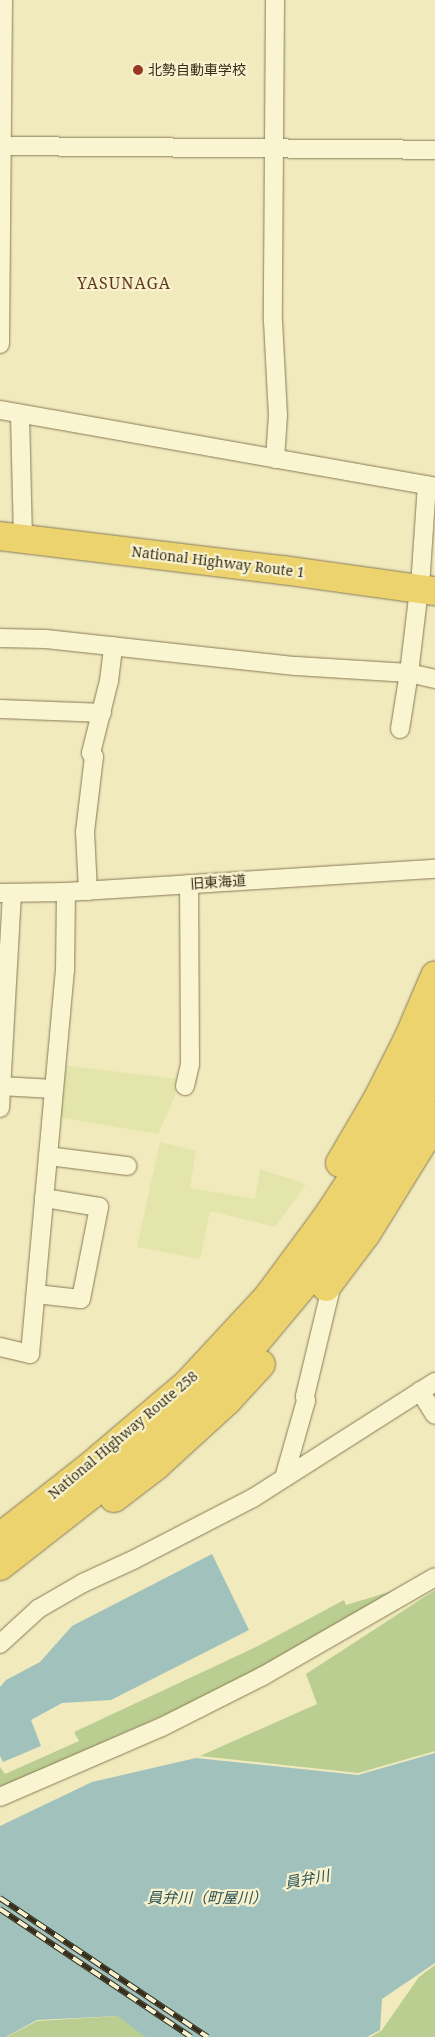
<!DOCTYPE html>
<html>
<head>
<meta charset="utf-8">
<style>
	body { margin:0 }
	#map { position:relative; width:435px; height:2037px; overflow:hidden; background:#f0eabd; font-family:"Noto Serif","Noto Sans JP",serif }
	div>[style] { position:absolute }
	.farmland>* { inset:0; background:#e4e5aa }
	.green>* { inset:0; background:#bbce91 }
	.water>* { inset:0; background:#a1c1bd }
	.roads { filter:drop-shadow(0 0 1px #887a56) drop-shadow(0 0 1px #887a56) }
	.minor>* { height:18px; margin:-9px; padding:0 9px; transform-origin:9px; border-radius:9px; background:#faf5d1 }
	.trunk>* { height:28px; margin:-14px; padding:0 14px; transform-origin:14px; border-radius:14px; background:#edd36e }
	.rail>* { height:5.5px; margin-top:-2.75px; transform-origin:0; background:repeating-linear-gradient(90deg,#f7f2cd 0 11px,#372e1b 0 22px); box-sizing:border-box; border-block:1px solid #372e1b }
	.dots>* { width:14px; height:14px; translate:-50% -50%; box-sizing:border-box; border:2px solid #f7f2cd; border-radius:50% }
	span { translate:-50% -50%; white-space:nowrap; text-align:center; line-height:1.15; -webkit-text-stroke:4.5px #f7f2cd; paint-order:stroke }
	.poi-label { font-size:14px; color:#372e1b }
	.left { translate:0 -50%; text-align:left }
	.street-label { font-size:14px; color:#372e1b }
	.water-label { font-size:15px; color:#295257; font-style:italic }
	.quarter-label { font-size:16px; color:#653719; letter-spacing:1px }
</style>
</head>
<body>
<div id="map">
	<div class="farmland">
		<div style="clip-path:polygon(62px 1065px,177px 1079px,175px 1096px,158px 1134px,57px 1117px)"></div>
		<div style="clip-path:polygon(160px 1142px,196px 1151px,190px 1188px,255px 1199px,260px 1169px,306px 1184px,275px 1227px,210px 1211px,200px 1259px,137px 1247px)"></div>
	</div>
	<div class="green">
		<div style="clip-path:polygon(399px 1589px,245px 1679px,0 1788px,0 1767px,5px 1774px,79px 1741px,74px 1732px,256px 1647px,344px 1600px,346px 1605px)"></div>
		<div style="clip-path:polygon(435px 1590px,435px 1751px,358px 1773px,200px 1756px,317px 1704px,306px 1674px)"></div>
		<div style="clip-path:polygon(435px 1965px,435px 2037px,371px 2037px,382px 2030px,419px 1977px)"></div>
		<div style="clip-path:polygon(119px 2016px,146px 2037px,7px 2037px,37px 2021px)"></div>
	</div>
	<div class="water">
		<div style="clip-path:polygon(212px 1554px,249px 1630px,111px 1700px,62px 1703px,31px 1720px,41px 1746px,3px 1762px,0 1756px,0 1687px,6px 1680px,40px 1662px,72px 1626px)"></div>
		<div style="clip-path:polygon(435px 1753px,435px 1963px,382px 1999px,380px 2030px,367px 2037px,145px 2037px,118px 2016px,37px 2020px,6px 2037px,0 2037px,0 1826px,92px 1782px,196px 1758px,358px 1775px)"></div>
	</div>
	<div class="roads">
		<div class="minor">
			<div style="left:275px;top:0;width:321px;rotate:90.4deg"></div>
			<div style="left:273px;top:321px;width:94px;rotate:87deg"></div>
			<div style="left:278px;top:415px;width:44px;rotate:93.9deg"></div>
			<div style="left:0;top:146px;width:435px;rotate:0.5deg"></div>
			<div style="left:0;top:344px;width:344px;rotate:-89.5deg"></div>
			<div style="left:0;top:410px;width:442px;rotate:10deg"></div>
			<div style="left:20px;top:415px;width:124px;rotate:88.6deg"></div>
			<div style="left:0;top:638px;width:46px;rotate:1.2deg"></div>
			<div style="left:46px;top:639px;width:251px;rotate:6.2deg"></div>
			<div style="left:296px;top:666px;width:113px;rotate:3.5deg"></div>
			<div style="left:409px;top:673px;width:27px;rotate:13deg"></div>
			<div style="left:0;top:709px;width:102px;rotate:2.2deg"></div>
			<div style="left:400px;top:729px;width:57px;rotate:-80.9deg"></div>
			<div style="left:409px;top:673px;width:102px;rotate:-83.2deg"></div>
			<div style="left:421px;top:572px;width:87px;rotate:-86.1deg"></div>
			<div style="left:88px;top:891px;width:59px;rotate:-92.9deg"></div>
			<div style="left:85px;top:832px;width:76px;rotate:-83.2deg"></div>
			<div style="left:94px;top:757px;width:5px;rotate:-127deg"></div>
			<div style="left:91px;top:753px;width:74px;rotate:-76deg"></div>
			<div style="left:109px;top:681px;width:35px;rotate:-83deg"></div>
			<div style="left:0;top:893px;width:66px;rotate:-0.9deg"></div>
			<div style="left:66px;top:892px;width:370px;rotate:-3.6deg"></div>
			<div style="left:0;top:1086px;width:54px;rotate:3.2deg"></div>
			<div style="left:185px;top:1086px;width:23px;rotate:-77deg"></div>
			<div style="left:190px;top:1064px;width:180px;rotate:-90.3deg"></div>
			<div style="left:0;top:1108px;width:215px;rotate:-86.8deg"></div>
			<div style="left:48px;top:1156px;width:80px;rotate:7.2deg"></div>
			<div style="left:36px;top:1294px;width:45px;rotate:6.3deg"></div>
			<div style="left:81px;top:1299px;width:94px;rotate:-78.9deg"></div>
			<div style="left:99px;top:1207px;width:56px;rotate:-170.7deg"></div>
			<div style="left:0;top:1347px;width:31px;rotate:13deg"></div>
			<div style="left:30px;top:1354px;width:385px;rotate:-84.8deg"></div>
			<div style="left:65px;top:971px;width:79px;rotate:-89.3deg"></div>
			<div style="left:420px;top:1391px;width:28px;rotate:58deg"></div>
			<div style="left:284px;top:1478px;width:80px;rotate:-74.1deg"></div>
			<div style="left:306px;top:1401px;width:5px;rotate:-101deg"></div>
			<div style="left:305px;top:1396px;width:120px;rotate:-76.5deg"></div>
			<div style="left:0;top:1644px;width:52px;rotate:-42.6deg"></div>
			<div style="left:38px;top:1609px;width:52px;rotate:-30deg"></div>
			<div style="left:83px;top:1583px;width:55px;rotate:-24.7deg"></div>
			<div style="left:133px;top:1560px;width:135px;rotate:-27.3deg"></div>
			<div style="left:253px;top:1498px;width:216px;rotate:-32.5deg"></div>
			<div style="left:0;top:1797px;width:176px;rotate:-23.4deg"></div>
			<div style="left:162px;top:1727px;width:113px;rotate:-26.8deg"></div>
			<div style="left:263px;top:1676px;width:198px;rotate:-29.9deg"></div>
		</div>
		<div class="trunk">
			<div style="left:0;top:536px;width:285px;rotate:6.9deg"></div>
			<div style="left:283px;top:570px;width:153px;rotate:7.9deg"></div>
			<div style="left:340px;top:1163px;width:73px;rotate:-59.6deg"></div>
			<div style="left:377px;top:1100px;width:68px;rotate:-63.1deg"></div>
			<div style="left:408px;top:1039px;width:69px;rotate:-66.8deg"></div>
			<div style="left:326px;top:1287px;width:66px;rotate:-53deg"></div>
			<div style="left:366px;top:1234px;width:108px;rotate:-58.2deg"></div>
			<div style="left:423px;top:1142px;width:29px;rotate:-65deg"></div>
			<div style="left:114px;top:1498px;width:53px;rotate:-37.3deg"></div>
			<div style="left:156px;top:1466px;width:96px;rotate:-42.5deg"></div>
			<div style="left:227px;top:1401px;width:50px;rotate:-47.4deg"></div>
			<div style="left:0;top:1537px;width:112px;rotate:-38.1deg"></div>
			<div style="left:88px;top:1468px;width:130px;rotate:-40.3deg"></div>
			<div style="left:187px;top:1384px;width:117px;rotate:-47.1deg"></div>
			<div style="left:267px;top:1298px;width:101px;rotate:-53.5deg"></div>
			<div style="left:327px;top:1217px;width:98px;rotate:-56.6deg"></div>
			<div style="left:381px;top:1135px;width:123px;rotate:-63.9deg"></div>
			<div style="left:0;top:1566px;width:133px;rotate:-38deg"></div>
			<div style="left:105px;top:1484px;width:183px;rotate:-42.3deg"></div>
			<div style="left:240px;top:1361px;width:120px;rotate:-50.1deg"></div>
			<div style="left:317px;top:1269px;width:49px;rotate:-55deg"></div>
			<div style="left:345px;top:1229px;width:94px;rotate:-58deg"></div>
			<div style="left:395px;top:1149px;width:89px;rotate:-63.4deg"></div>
		</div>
	</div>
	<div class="rail">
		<div style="left:0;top:1898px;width:250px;rotate:33.8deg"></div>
		<div style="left:0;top:1909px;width:230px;rotate:33.8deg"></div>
	</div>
	<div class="dots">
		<div style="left:138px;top:70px;background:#9a3823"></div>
	</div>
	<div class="poi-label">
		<span class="left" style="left:148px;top:70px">北勢自動車学校</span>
	</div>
	<div class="street-label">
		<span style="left:218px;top:562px;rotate:7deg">National Highway Route 1</span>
		<span style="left:218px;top:882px;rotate:-4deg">旧東海道</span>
		<span style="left:123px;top:1435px;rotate:-40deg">National Highway Route 258</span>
	</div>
	<div class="water-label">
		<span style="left:307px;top:1879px;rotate:-10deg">員弁川</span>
		<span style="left:207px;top:1898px">員弁川（町屋川）</span>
	</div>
	<div class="quarter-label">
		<span style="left:124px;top:283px">YASUNAGA</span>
	</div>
</div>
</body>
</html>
